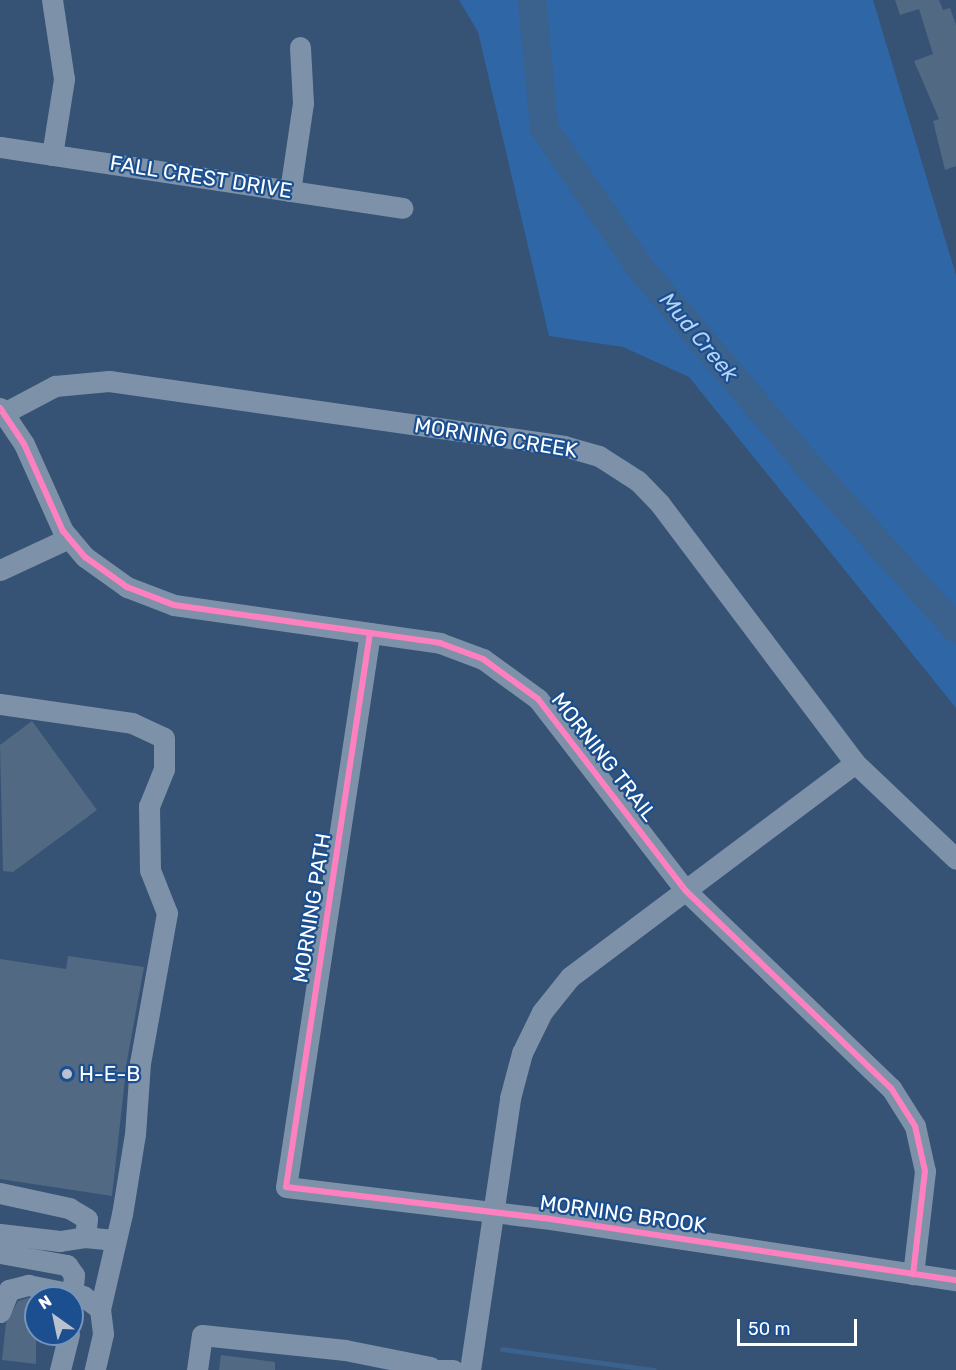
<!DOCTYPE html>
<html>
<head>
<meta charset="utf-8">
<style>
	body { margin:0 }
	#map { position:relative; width:956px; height:1370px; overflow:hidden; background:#365274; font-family:Rubik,sans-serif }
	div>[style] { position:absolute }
	.green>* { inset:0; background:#2f66a5 }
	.stream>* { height:4.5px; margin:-2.25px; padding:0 2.25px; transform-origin:2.25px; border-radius:2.25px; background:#3b618d }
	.river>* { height:28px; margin:-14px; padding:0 14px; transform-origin:14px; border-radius:14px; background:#3b618d }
	.building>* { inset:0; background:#526984 }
	.minor>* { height:21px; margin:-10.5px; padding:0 10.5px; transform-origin:10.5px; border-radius:10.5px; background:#7d92a8 }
	.cycleway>* { height:6px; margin:-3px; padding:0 3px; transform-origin:3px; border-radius:3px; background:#ff80c0 }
	.dots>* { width:16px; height:16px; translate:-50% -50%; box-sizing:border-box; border:3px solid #1b4f8f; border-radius:50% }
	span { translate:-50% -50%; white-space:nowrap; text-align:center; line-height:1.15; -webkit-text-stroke:4.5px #1b4f8f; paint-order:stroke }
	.street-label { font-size:21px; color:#fff }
	.poi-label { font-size:21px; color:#fff }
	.left { translate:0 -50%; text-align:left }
	.water-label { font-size:22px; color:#b5d3f5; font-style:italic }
	.north { position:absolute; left:24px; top:1286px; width:60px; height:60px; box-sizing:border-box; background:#1b4f8f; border:2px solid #7695bc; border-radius:50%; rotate:327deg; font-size:16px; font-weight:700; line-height:24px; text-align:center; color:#fff }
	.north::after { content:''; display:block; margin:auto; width:21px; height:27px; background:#b9c2ce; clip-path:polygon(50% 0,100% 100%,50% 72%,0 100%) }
	.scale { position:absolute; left:737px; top:1319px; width:120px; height:27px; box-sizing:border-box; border:3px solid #fff; border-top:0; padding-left:8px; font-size:18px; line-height:21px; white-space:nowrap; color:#fff; -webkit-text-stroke:4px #1b4f8f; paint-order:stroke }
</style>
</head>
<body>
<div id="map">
	<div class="green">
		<div style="clip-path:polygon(459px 0,873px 0,956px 275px,956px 708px,689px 377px,623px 347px,549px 336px,478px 32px)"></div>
	</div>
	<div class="stream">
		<div style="left:502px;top:1349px;width:153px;rotate:7.9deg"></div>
	</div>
	<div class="river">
		<div style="left:532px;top:0;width:129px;rotate:84.6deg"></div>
		<div style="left:544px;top:128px;width:173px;rotate:55.4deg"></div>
		<div style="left:642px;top:270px;width:255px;rotate:49.6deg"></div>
		<div style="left:807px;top:464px;width:222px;rotate:47.9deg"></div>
	</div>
	<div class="building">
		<div style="clip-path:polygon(895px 0,939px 0,943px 10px,950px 8px,956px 25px,956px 166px,945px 170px,933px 121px,939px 119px,914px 61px,933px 54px,919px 9px,900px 15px)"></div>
		<div style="clip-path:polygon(32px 721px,97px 810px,13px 872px,3px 871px,0 745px)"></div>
		<div style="clip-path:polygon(68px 956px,144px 967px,127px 1061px,112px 1196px,0 1179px,0 959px,66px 969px)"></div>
		<div style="clip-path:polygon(28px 1298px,36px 1300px,36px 1364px,2px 1360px,6px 1323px,18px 1301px)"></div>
		<div style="clip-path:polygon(221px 1355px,275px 1362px,275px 1370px,219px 1370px)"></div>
	</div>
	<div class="minor">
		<div style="left:0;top:147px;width:407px;rotate:8.6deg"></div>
		<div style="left:52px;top:155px;width:77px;rotate:-81deg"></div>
		<div style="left:64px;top:79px;width:80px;rotate:-98.6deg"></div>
		<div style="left:290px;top:191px;width:89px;rotate:-81.6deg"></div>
		<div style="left:303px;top:103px;width:56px;rotate:-93.1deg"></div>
		<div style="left:0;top:408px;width:43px;rotate:56.3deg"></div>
		<div style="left:24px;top:444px;width:95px;rotate:65.9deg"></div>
		<div style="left:63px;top:531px;width:34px;rotate:50deg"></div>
		<div style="left:85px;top:557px;width:52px;rotate:35.5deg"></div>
		<div style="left:127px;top:587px;width:50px;rotate:21deg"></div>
		<div style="left:174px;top:605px;width:269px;rotate:8.1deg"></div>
		<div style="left:440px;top:643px;width:46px;rotate:20.4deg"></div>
		<div style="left:483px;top:659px;width:68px;rotate:36deg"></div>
		<div style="left:538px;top:699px;width:241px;rotate:52.4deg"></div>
		<div style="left:685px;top:890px;width:286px;rotate:43.9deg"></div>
		<div style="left:891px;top:1088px;width:45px;rotate:57.7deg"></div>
		<div style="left:915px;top:1126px;width:46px;rotate:77.5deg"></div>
		<div style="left:925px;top:1171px;width:104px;rotate:96.6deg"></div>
		<div style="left:4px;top:413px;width:58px;rotate:-27.9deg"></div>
		<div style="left:55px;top:386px;width:54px;rotate:-5.3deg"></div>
		<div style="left:109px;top:381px;width:460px;rotate:8.1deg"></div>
		<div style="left:564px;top:446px;width:36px;rotate:16deg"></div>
		<div style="left:599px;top:456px;width:46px;rotate:32.7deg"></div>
		<div style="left:638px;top:481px;width:32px;rotate:46deg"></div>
		<div style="left:660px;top:504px;width:324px;rotate:53deg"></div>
		<div style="left:855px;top:763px;width:139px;rotate:43.5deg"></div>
		<div style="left:0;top:570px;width:76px;rotate:-24.9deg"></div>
		<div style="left:370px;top:633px;width:560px;rotate:98.62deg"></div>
		<div style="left:286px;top:1187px;width:260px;rotate:6.9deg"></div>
		<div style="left:544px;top:1218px;width:417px;rotate:8.6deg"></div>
		<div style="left:0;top:704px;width:133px;rotate:8.2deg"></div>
		<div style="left:132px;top:723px;width:35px;rotate:25deg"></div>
		<div style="left:164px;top:738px;width:31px;rotate:90deg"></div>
		<div style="left:164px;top:769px;width:40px;rotate:112deg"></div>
		<div style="left:149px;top:806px;width:64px;rotate:89.1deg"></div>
		<div style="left:150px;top:870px;width:46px;rotate:68.4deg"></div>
		<div style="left:167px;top:913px;width:152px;rotate:100.2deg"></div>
		<div style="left:140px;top:1063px;width:71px;rotate:94deg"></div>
		<div style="left:135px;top:1134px;width:81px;rotate:99.2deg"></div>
		<div style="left:122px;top:1214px;width:98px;rotate:103deg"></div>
		<div style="left:0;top:1193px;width:71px;rotate:12.3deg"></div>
		<div style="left:69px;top:1208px;width:21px;rotate:31deg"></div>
		<div style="left:87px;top:1219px;width:18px;rotate:96deg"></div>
		<div style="left:0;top:1234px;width:60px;rotate:6.7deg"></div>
		<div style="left:60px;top:1241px;width:25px;rotate:-9deg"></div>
		<div style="left:85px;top:1237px;width:30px;rotate:6deg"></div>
		<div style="left:0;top:1253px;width:68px;rotate:10.2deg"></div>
		<div style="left:67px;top:1265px;width:12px;rotate:55deg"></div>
		<div style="left:74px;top:1275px;width:23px;rotate:95deg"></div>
		<div style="left:0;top:1312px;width:24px;rotate:-68deg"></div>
		<div style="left:9px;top:1290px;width:20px;rotate:-15deg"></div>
		<div style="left:28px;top:1285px;width:56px;rotate:11.3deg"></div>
		<div style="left:83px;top:1296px;width:21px;rotate:37deg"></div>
		<div style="left:100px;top:1309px;width:25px;rotate:83deg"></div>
		<div style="left:103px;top:1334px;width:37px;rotate:103deg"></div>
		<div style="left:60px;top:1370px;width:37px;rotate:-76deg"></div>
		<div style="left:197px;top:1370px;width:35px;rotate:-82deg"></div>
		<div style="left:202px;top:1335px;width:144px;rotate:6deg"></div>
		<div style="left:345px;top:1350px;width:87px;rotate:11.3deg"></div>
		<div style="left:429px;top:1370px;width:24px"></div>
		<div style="left:470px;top:1370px;width:275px;rotate:-81.6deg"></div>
		<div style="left:510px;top:1098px;width:47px;rotate:-75.1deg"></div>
		<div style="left:522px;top:1053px;width:46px;rotate:-64deg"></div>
		<div style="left:542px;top:1012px;width:45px;rotate:-51.3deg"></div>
		<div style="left:570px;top:977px;width:356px;rotate:-36.9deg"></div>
	</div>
	<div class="cycleway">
		<div style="left:0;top:408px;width:43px;rotate:56.3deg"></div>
		<div style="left:24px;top:444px;width:95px;rotate:65.9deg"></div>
		<div style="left:63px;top:531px;width:34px;rotate:50deg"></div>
		<div style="left:85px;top:557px;width:52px;rotate:35.5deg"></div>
		<div style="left:127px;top:587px;width:50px;rotate:21deg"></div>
		<div style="left:174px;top:605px;width:269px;rotate:8.1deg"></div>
		<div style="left:440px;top:643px;width:46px;rotate:20.4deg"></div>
		<div style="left:483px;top:659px;width:68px;rotate:36deg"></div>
		<div style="left:538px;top:699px;width:241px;rotate:52.4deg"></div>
		<div style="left:685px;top:890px;width:286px;rotate:43.9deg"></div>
		<div style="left:891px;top:1088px;width:45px;rotate:57.7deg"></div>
		<div style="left:915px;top:1126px;width:46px;rotate:77.5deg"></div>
		<div style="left:925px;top:1171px;width:104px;rotate:96.6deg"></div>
		<div style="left:370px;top:633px;width:560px;rotate:98.62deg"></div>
		<div style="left:286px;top:1187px;width:260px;rotate:6.9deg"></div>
		<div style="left:544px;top:1218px;width:417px;rotate:8.6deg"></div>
	</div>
	<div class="dots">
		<div style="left:67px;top:1074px;background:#b9c2ce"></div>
	</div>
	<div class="street-label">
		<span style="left:201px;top:177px;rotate:9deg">FALL CREST DRIVE</span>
		<span style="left:496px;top:438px;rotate:9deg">MORNING CREEK</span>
		<span style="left:604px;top:757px;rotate:52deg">MORNING TRAIL</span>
		<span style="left:312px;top:908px;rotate:-81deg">MORNING PATH</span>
		<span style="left:623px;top:1214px;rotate:8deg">MORNING BROOK</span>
	</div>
	<div class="poi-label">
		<span class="left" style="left:79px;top:1074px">H-E-B</span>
	</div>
	<div class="water-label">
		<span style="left:699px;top:337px;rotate:50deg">Mud Creek</span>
	</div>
	<div class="north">N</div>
	<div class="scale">50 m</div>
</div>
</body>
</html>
